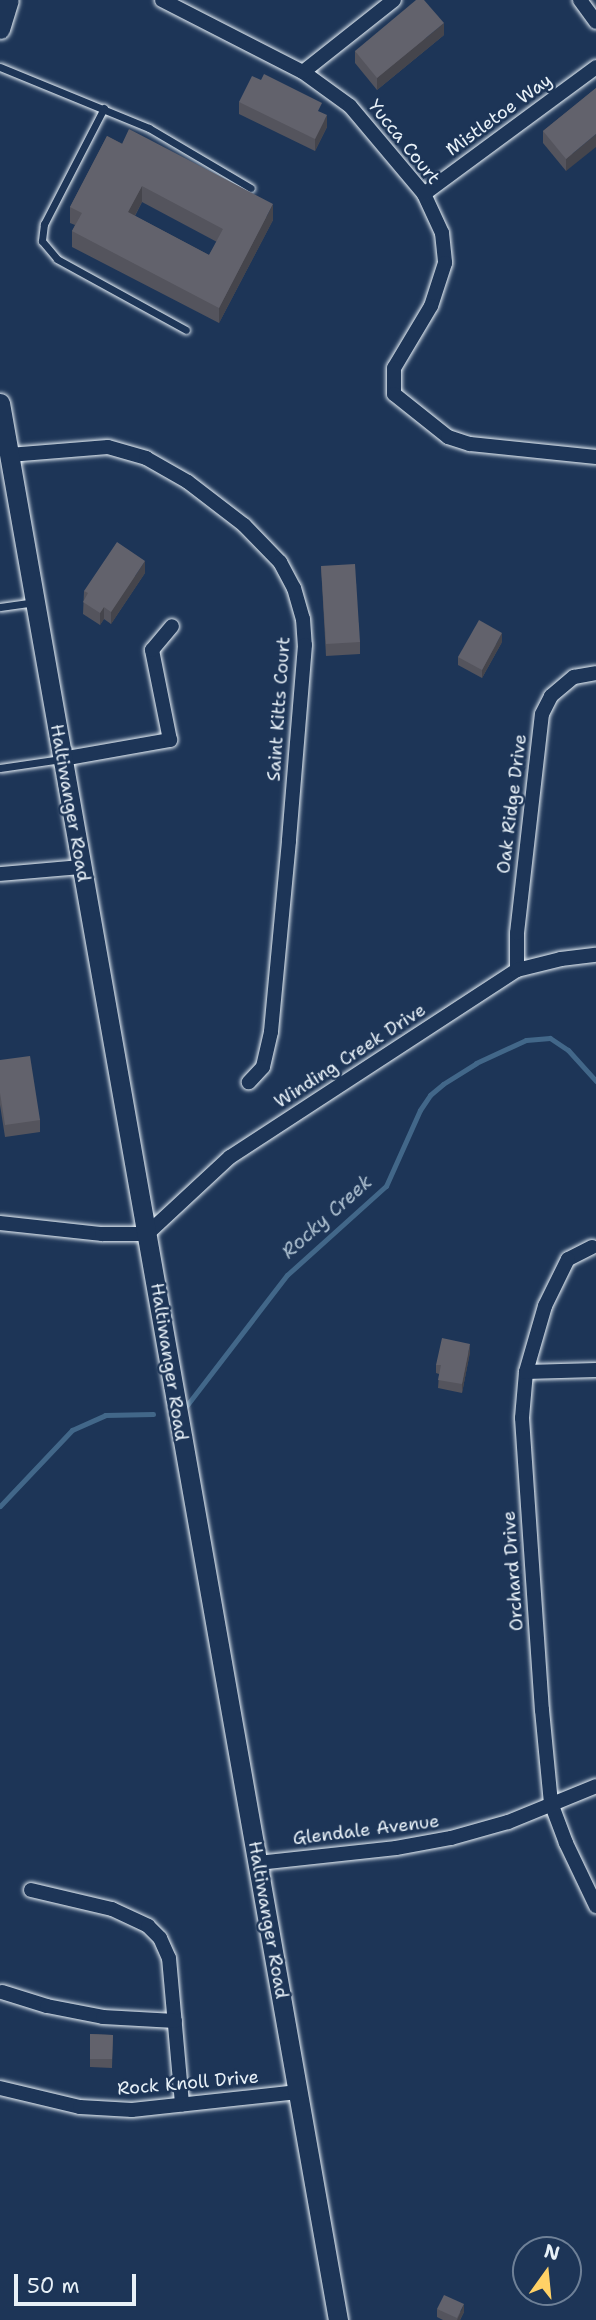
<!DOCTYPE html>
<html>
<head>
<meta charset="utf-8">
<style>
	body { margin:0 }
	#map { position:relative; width:596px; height:2320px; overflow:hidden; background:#1d3557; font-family:"Shantell Sans",sans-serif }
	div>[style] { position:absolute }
	.stream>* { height:5px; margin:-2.5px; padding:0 2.5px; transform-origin:2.5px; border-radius:2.5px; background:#426789 }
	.roads { filter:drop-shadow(0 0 2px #e8f1f8) drop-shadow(0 0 2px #e8f1f8) }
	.lane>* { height:7px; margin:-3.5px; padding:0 3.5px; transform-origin:3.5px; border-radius:3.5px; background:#1d3557 }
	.street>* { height:14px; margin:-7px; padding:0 7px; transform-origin:7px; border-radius:7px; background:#1d3557 }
	.secondary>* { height:19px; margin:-9.5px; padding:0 9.5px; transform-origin:9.5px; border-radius:9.5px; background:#1d3557 }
	.wall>* { inset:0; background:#54545d }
	.shaded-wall>* { inset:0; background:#45454c }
	.building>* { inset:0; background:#62626c }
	span { translate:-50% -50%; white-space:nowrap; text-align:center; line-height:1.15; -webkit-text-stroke:5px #1d3557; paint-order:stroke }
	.street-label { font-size:18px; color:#e8f1f8 }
	.water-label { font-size:19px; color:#aec1d1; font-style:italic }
	.north { position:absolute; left:512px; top:2236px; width:70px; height:70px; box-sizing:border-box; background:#1d3557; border:2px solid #6e8097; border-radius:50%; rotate:15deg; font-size:19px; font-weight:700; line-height:28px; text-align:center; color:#e8f1f8 }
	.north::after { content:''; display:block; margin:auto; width:24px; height:32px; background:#ffd166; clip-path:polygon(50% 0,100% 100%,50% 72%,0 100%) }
	.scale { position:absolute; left:14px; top:2274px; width:122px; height:32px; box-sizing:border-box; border:4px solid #e8f1f8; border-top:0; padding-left:9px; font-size:21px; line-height:24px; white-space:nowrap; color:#e8f1f8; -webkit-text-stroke:5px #1d3557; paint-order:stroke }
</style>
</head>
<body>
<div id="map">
	<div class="stream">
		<div style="left:184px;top:1409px;width:169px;rotate:-52.5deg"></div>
		<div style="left:287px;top:1275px;width:133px;rotate:-42deg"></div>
		<div style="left:386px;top:1186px;width:83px;rotate:-65.9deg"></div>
		<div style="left:420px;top:1110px;width:18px;rotate:-56deg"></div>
		<div style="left:430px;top:1095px;width:17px;rotate:-40deg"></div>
		<div style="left:443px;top:1084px;width:39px;rotate:-32deg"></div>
		<div style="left:476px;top:1063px;width:55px;rotate:-24.7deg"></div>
		<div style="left:526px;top:1040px;width:24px;rotate:-5deg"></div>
		<div style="left:550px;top:1038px;width:22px;rotate:34deg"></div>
		<div style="left:568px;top:1050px;width:42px;rotate:47.9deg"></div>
		<div style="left:0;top:1506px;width:105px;rotate:-46.5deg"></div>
		<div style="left:72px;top:1430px;width:36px;rotate:-24deg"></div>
		<div style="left:105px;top:1415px;width:48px;rotate:-1.2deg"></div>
	</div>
	<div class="roads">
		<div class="lane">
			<div style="left:0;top:67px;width:161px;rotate:22.3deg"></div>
			<div style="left:149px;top:128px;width:118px;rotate:30.5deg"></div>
			<div style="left:104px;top:108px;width:131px;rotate:117.3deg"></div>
			<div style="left:44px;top:224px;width:17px;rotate:97deg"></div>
			<div style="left:42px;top:241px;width:23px;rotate:50deg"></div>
			<div style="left:57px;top:259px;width:147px;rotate:28.8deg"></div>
			<div style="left:0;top:607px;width:34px;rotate:-8deg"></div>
			<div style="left:0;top:768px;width:62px;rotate:-8.4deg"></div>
		</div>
		<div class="street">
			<div style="left:162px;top:0;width:158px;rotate:27.1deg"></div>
			<div style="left:303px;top:72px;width:58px;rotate:35.9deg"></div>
			<div style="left:350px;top:106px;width:115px;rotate:49.9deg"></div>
			<div style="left:424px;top:194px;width:43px;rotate:65.2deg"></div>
			<div style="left:442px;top:233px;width:30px;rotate:84deg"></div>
			<div style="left:445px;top:263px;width:45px;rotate:108deg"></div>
			<div style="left:431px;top:306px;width:72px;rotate:120.8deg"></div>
			<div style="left:394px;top:368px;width:26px;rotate:90deg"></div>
			<div style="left:394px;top:394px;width:69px;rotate:38.5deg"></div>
			<div style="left:448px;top:437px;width:23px;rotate:18deg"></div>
			<div style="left:470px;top:444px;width:127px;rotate:5.9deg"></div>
			<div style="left:580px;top:0;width:27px;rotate:54deg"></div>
			<div style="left:303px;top:72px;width:116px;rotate:-38.4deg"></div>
			<div style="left:424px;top:194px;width:214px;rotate:-36.4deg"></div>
			<div style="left:9px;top:455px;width:99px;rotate:-4.6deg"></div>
			<div style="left:108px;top:447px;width:40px;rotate:16deg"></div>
			<div style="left:146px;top:458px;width:48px;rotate:29.7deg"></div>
			<div style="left:188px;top:482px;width:71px;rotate:37.5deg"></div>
			<div style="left:244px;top:525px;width:52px;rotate:45.8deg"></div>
			<div style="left:280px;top:562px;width:30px;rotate:62deg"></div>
			<div style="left:294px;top:588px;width:32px;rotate:74deg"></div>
			<div style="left:303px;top:619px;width:26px;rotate:86deg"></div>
			<div style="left:305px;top:645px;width:197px;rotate:94.7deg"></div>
			<div style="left:289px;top:841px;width:192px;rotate:95.4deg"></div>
			<div style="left:271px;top:1032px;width:36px;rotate:103deg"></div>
			<div style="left:263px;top:1067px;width:21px;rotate:133deg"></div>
			<div style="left:62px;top:759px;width:110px;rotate:-10deg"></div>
			<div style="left:170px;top:740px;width:92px;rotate:-101.3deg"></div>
			<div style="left:152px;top:650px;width:31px;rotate:-50deg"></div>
			<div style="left:0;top:874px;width:80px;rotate:-5deg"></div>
			<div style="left:517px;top:970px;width:37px;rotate:-90deg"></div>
			<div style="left:517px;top:933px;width:220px;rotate:-83.5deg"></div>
			<div style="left:542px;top:714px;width:20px;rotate:-63deg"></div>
			<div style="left:551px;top:696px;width:30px;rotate:-40deg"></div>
			<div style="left:574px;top:677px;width:22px;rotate:-10deg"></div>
			<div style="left:0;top:1223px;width:103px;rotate:6.2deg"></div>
			<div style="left:102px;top:1234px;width:45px"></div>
			<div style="left:147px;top:1234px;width:113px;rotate:-42.9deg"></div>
			<div style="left:230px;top:1157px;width:343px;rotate:-33.1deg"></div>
			<div style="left:517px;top:970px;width:45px;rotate:-14deg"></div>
			<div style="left:561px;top:959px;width:35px;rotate:-7deg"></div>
			<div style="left:592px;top:1247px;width:27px;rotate:153deg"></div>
			<div style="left:568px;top:1259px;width:52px;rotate:116.1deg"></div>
			<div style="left:545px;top:1306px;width:69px;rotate:106.1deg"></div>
			<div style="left:526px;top:1372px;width:46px;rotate:95deg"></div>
			<div style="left:522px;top:1418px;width:293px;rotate:86.1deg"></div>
			<div style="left:542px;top:1710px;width:93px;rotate:84.5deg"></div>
			<div style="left:551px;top:1803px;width:43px;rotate:69.4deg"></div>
			<div style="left:566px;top:1843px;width:70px;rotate:64.5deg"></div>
			<div style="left:526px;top:1372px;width:70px;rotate:-1.6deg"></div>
			<div style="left:258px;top:1863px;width:139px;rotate:-6.2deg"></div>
			<div style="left:396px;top:1848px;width:56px;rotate:-10.3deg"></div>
			<div style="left:451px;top:1838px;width:59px;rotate:-15.7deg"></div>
			<div style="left:508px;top:1822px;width:95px;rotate:-22.2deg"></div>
			<div style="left:31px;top:1890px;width:83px;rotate:13.2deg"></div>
			<div style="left:112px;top:1909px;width:40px;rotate:25deg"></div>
			<div style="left:148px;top:1926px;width:17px;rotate:45deg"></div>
			<div style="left:160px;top:1938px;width:22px;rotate:66deg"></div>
			<div style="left:169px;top:1958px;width:147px;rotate:84.9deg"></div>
			<div style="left:2px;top:1992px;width:47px;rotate:17.3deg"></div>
			<div style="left:47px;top:2006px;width:57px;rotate:11.1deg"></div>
			<div style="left:103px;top:2017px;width:72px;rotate:3.2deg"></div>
			<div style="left:0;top:2088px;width:82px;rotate:13.4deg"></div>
			<div style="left:80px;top:2107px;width:52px;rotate:3.3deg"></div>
			<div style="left:132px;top:2110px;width:167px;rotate:-6.2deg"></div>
		</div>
		<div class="secondary">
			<div style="left:0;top:29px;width:30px;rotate:-73deg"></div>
			<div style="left:0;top:403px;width:1947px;rotate:80deg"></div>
		</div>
	</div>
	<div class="wall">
		<div style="clip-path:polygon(444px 35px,377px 90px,355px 63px,355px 51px)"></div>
		<div style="clip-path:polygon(596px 88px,566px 171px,543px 143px,543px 131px)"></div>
		<div style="clip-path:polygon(239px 102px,322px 113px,327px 127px,315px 151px,239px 114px)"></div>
		<div style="clip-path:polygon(evenodd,107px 136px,273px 220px,219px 323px,72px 247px,72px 231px,75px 225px,70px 223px,70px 207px,107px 136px,142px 202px,217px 242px,209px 255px,135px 216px,142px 202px)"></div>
		<div style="clip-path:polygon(321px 566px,360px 642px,360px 654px,326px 656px)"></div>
		<div style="clip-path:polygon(145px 573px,111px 624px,104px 619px,100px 625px,83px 614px,84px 591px)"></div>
		<div style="clip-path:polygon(502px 642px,482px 678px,458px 665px,458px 657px)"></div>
		<div style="clip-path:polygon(0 1060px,40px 1120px,40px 1132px,5px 1137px,0 1105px)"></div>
		<div style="clip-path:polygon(470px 1352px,462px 1393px,438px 1388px,439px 1374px,436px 1373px,436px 1365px)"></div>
		<div style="clip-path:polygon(90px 2034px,113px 2035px,112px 2068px,90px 2067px)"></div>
		<div style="clip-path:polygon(437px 2309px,464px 2312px,460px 2320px,443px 2320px,437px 2317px)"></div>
	</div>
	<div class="shaded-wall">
		<div style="clip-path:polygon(444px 23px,444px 35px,377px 90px,377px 78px)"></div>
		<div style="clip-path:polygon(327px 115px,327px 127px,315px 151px,315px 139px)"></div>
		<div style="clip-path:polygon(596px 134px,596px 147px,566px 171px,566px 159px)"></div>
		<div style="clip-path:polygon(142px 186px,142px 202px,128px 228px,128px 212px)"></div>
		<div style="clip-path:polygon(273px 204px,273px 220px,219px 323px,219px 308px)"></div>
		<div style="clip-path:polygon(145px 561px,145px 573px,111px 624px,111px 612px)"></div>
		<div style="clip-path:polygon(104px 607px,104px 619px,100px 625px,100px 613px)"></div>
		<div style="clip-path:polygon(502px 633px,502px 642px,482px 678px,482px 670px)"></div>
		<div style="clip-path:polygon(470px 1344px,470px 1352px,462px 1393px,462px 1384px)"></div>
		<div style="clip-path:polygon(464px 2304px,464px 2312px,460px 2320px,457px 2320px)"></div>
	</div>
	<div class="building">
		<div style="clip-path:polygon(416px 0,424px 0,444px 23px,377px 78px,355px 51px)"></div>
		<div style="clip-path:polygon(264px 74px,322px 103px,318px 111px,327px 115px,315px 139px,239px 102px,252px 76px,261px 80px)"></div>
		<div style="clip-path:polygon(596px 88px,596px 134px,566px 159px,543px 131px)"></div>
		<div style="clip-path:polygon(evenodd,129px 129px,273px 204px,219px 308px,72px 231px,82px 213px,70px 207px,107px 136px,122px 144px,129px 129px,142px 186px,223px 229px,209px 255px,128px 212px,142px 186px)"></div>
		<div style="clip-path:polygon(117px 542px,145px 561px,111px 612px,104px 607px,100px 613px,83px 602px,88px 593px,84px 591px)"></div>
		<div style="clip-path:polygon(355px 564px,360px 642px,326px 644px,321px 566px)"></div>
		<div style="clip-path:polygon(479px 620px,502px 633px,482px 670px,458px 657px)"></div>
		<div style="clip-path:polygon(30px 1056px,40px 1120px,5px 1125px,0 1093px,0 1060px)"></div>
		<div style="clip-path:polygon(442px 1338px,470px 1344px,462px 1384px,438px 1380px,441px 1365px,436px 1365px)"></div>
		<div style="clip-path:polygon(90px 2034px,113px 2035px,112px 2059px,90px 2059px)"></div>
		<div style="clip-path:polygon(444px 2295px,464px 2304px,457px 2318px,437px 2309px)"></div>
	</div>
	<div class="street-label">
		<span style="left:499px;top:115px;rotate:-36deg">Mistletoe Way</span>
		<span style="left:404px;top:142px;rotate:51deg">Yucca Court</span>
		<span style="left:279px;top:709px;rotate:-86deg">Saint Kitts Court</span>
		<span style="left:70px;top:803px;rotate:80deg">Haltiwanger Road</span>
		<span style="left:512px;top:804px;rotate:-83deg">Oak Ridge Drive</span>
		<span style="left:350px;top:1056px;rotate:-33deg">Winding Creek Drive</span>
		<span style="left:169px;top:1362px;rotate:81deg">Haltiwanger Road</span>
		<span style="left:513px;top:1571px;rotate:-94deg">Orchard Drive</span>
		<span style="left:366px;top:1830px;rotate:-7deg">Glendale Avenue</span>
		<span style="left:268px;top:1920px;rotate:80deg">Haltiwanger Road</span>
		<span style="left:188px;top:2083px;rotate:-5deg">Rock Knoll Drive</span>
	</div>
	<div class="water-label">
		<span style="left:327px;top:1217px;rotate:-42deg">Rocky Creek</span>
	</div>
	<div class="north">N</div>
	<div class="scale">50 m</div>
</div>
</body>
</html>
